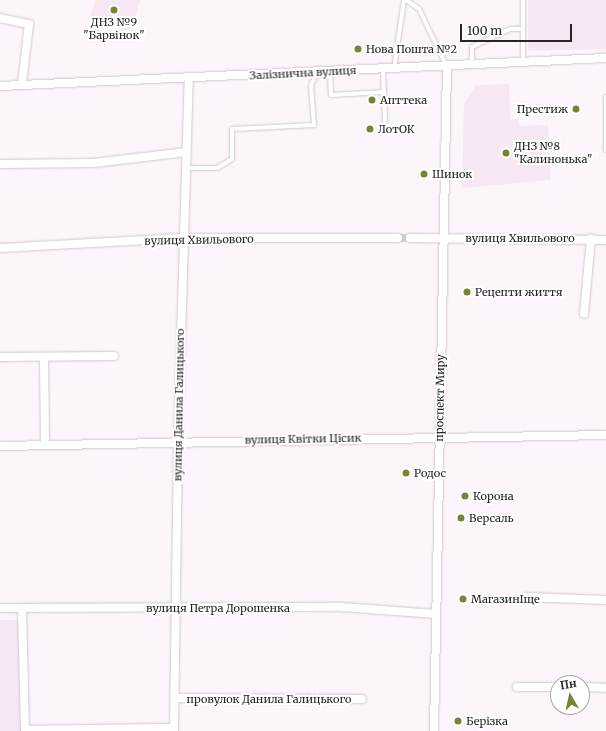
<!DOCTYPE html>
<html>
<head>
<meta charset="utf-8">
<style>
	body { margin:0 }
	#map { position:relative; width:606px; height:731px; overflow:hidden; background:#fdf5fc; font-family:Merriweather,serif }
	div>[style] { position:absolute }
	.built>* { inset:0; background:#f6e7f4 }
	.minor-tunnel>* { height:8px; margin-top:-4px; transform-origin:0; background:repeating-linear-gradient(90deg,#d2cbd1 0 8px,transparent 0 12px) }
	.roads { filter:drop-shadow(0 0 1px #d0c8cf) drop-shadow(0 0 1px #d0c8cf) }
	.service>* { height:4px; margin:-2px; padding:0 2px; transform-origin:2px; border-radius:2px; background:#fff }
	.minor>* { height:8px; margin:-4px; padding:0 4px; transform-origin:4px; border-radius:4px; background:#fff }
	.dots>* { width:11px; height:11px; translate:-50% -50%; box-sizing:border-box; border:2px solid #fff; border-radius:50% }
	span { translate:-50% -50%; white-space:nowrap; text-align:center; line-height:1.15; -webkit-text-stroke:4px #fff; paint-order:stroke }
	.poi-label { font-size:11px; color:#272426 }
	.left { translate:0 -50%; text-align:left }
	.right { translate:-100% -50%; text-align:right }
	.street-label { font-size:11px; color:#272426 }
	.north { position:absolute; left:550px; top:675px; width:40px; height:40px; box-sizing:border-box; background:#fff; border:1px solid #a9a7a8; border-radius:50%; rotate:351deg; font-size:11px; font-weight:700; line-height:16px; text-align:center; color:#272426 }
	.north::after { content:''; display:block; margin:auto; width:14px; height:18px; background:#778533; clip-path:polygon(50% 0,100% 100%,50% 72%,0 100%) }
	.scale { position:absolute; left:460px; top:24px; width:112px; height:18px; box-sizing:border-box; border:2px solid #272426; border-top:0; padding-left:5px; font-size:12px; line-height:14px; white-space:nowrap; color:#272426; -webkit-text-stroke:3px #fff; paint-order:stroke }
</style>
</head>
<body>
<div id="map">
	<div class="built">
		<div style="clip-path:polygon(95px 0,140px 0,131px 31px,89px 21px)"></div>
		<div style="clip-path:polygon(528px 0,606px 0,606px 49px,528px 51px)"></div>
		<div style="clip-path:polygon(509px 84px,510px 120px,518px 119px,519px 126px,548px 125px,551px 180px,462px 188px,464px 104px,476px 85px)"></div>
		<div style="clip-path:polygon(0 620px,18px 620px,21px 731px,0 731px)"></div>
	</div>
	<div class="minor-tunnel">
		<div style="left:398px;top:238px;width:12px"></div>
	</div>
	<div class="roads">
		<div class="service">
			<div style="left:406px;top:0;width:16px;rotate:35deg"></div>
			<div style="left:419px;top:9px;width:62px;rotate:64.3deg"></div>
			<div style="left:523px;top:0;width:62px;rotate:90deg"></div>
			<div style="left:472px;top:64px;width:17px;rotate:-90deg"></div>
			<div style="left:472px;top:47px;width:42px;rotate:-25.3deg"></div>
			<div style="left:510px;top:29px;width:13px"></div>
			<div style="left:383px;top:69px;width:23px;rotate:88deg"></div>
			<div style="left:394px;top:69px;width:70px;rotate:-81.8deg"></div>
			<div style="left:330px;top:72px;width:23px;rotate:88deg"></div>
			<div style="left:331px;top:95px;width:53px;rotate:-3.2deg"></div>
			<div style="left:384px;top:92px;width:33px;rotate:88deg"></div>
			<div style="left:606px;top:97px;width:53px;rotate:90deg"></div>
			<div style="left:186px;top:168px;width:31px"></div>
			<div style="left:217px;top:168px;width:17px;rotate:-31deg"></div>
			<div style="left:232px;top:159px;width:30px;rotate:-90deg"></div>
			<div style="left:232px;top:129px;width:82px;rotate:-2.8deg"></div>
			<div style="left:314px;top:125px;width:40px;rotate:-94.3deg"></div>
			<div style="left:311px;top:85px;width:15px;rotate:-62deg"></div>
		</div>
		<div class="minor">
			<div style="left:0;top:18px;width:30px;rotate:12deg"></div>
			<div style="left:29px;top:24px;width:60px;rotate:96.7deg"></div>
			<div style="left:0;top:86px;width:607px;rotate:-2.65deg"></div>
			<div style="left:0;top:164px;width:94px;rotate:-0.6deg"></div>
			<div style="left:94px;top:163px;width:93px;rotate:-6.8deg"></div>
			<div style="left:410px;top:238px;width:196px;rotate:0.6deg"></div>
			<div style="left:0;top:248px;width:183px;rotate:-3.1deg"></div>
			<div style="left:183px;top:238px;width:215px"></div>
			<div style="left:584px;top:314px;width:76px;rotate:-84.7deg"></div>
			<div style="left:0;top:357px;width:114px;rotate:-0.5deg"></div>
			<div style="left:44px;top:359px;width:86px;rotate:89.3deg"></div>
			<div style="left:0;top:446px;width:606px;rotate:-1.04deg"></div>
			<div style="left:527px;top:597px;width:79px;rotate:2.2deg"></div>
			<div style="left:0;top:608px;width:342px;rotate:-0.2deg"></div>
			<div style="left:342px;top:607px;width:94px;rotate:4.3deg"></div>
			<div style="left:22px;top:608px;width:123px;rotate:88.6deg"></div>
			<div style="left:517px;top:687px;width:41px"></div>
			<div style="left:582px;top:687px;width:24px;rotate:2deg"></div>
			<div style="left:175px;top:698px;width:187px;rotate:0.3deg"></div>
			<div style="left:25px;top:730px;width:149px;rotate:-0.8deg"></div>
			<div style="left:174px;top:731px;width:290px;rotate:-89.2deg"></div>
			<div style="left:178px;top:441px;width:362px;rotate:-88.3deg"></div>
			<div style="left:434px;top:731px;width:665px;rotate:-88.88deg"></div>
		</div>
	</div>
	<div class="dots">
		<div style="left:114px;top:10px;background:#778533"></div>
		<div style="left:358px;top:49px;background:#778533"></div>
		<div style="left:372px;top:100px;background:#778533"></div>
		<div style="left:576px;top:109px;background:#778533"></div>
		<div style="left:370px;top:129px;background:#778533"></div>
		<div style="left:506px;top:153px;background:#778533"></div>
		<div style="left:424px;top:174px;background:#778533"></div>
		<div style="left:467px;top:292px;background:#778533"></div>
		<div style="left:406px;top:473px;background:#778533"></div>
		<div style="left:465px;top:496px;background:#778533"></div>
		<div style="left:461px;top:518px;background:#778533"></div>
		<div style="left:463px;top:599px;background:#778533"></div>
		<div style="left:458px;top:721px;background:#778533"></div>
	</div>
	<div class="poi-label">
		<span style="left:114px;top:29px">ДНЗ №9<br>"Барвінок"</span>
		<span class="left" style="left:366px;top:49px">Нова Пошта №2</span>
		<span class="left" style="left:380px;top:100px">Апттека</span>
		<span class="right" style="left:568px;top:109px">Престиж</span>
		<span class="left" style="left:378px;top:129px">ЛотОК</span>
		<span class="left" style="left:514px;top:153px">ДНЗ №8<br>"Калинонька"</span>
		<span class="left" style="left:432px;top:174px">Шинок</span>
		<span class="left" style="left:475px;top:292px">Рецепти життя</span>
		<span class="left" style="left:414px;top:473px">Родос</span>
		<span class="left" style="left:473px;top:496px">Корона</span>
		<span class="left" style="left:469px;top:518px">Версаль</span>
		<span class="left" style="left:471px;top:599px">МагазинІще</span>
		<span class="left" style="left:466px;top:721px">Берізка</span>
	</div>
	<div class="street-label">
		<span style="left:303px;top:73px;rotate:-3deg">Залізнична вулиця</span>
		<span style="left:520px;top:238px">вулиця Хвильового</span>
		<span style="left:199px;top:240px;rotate:-1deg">вулиця Хвильового</span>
		<span style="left:440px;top:398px;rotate:-89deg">проспект Миру</span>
		<span style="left:179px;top:405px;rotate:-89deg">вулиця Данила Галицького</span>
		<span style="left:303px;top:439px;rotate:-1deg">вулиця Квітки Цісик</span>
		<span style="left:218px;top:608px">вулиця Петра Дорошенка</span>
		<span style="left:269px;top:699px">провулок Данила Галицького</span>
	</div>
	<div class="north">Пн</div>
	<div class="scale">100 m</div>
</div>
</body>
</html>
